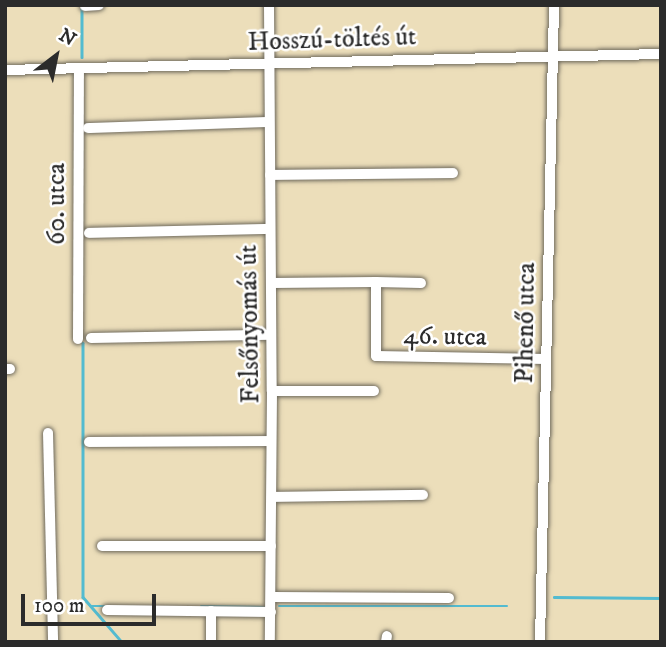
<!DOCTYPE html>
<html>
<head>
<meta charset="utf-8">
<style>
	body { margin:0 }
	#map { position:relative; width:666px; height:647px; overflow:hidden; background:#ecdeba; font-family:"IM FELL DW Pica",serif }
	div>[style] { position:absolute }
	.stream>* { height:2.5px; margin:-1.25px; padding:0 1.25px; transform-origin:1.25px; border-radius:1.25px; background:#53bbd0 }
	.roads { filter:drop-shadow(0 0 2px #6f6a5d) drop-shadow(0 0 2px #6f6a5d) }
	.minor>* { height:10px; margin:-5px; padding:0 5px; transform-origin:5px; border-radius:5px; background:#fff }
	span { translate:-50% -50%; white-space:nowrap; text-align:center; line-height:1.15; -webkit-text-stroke:5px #fff; paint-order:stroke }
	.street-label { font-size:26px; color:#2b2b2b }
	.frame { position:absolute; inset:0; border:7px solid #2b2b2b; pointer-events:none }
	.north { position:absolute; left:21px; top:21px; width:70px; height:70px; -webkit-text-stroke:5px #fff; paint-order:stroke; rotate:32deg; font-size:19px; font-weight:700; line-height:28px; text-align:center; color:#2b2b2b }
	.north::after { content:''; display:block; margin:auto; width:24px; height:32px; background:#2b2b2b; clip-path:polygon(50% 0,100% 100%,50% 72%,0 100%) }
	.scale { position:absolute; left:21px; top:594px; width:135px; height:32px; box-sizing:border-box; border:4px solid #2b2b2b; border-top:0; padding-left:9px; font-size:21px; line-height:24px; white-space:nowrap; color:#2b2b2b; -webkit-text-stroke:5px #fff; paint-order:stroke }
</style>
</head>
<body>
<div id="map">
	<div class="stream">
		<div style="left:82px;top:9px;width:48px;rotate:90deg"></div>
		<div style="left:83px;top:343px;width:254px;rotate:90deg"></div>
		<div style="left:83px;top:597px;width:60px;rotate:49.1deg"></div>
		<div style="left:554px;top:597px;width:107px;rotate:0.5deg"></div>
		<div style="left:90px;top:606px;width:17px"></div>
		<div style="left:201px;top:606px;width:63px;rotate:0.9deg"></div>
		<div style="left:279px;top:606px;width:228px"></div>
	</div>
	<div class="roads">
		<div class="minor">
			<div style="left:269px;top:5px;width:386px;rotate:89.6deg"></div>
			<div style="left:272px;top:391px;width:251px;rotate:90.5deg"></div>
			<div style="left:85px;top:6px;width:14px;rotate:-4deg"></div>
			<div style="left:5px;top:70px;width:656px;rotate:-1.4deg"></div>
			<div style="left:88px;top:128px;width:181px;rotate:-1.9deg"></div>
			<div style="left:270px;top:175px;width:183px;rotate:-0.6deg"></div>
			<div style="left:89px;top:233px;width:181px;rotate:-1.3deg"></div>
			<div style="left:376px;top:282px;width:45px;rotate:1.3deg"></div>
			<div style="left:272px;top:283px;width:104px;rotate:-0.6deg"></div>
			<div style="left:376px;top:282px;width:74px;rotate:90deg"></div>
			<div style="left:376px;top:356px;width:170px;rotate:1deg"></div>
			<div style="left:91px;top:338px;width:180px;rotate:-1deg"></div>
			<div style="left:78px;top:339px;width:271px;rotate:-89.8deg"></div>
			<div style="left:5px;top:369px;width:5px"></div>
			<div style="left:272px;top:391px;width:102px"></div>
			<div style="left:48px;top:433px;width:209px;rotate:88.6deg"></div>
			<div style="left:89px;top:442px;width:182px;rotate:-0.3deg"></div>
			<div style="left:272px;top:497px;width:151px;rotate:-0.8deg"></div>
			<div style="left:102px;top:546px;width:169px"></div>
			<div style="left:272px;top:597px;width:177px;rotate:0.3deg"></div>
			<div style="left:107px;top:610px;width:164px;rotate:0.7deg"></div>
			<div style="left:211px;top:642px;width:31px;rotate:-90deg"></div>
			<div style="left:386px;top:642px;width:6px;rotate:-81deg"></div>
			<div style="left:540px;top:642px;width:637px;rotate:-88.74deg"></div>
		</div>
	</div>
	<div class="street-label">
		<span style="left:332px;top:40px;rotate:-2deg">Hosszú-töltés út</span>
		<span style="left:57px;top:204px;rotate:-90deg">60. utca</span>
		<span style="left:526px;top:323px;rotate:-89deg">Pihenő utca</span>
		<span style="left:250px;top:324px;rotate:-91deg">Felsőnyomás út</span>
		<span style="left:445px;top:337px;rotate:1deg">46. utca</span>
	</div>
	<div class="frame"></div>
	<div class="north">N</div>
	<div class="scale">100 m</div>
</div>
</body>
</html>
